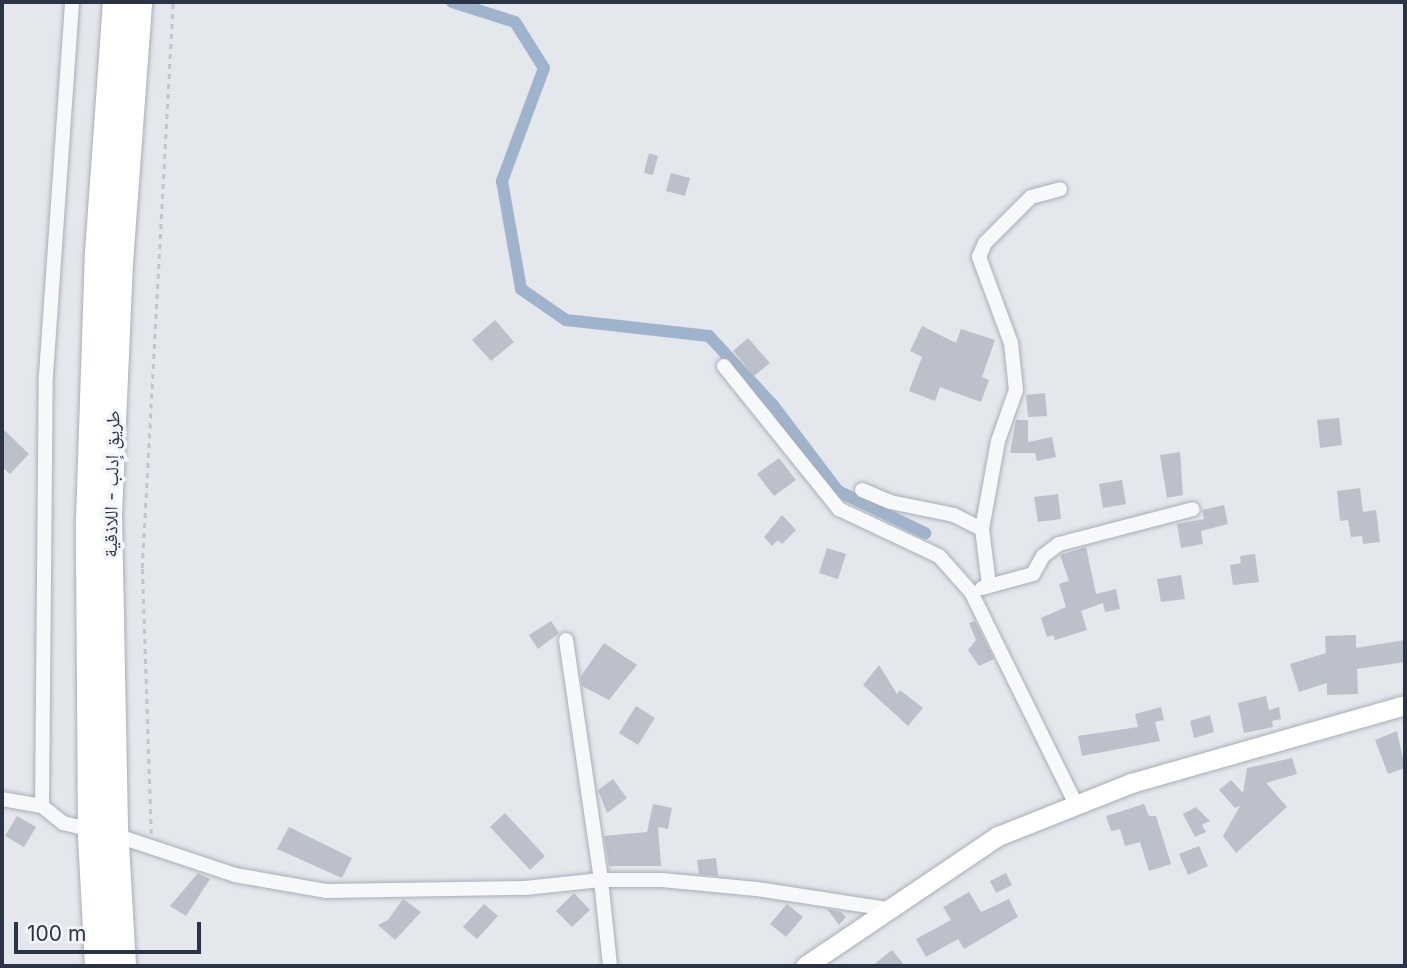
<!DOCTYPE html>
<html>
<head>
<meta charset="utf-8">
<style>
	body { margin:0 }
	#map { position:relative; width:1407px; height:968px; overflow:hidden; background:#e4e7ec; font-family:Inter,"Noto Naskh Arabic",sans-serif }
	div>[style] { position:absolute }
	.canal>* { height:12px; margin:-6px; padding:0 6px; transform-origin:6px; border-radius:6px; background:#9fb4cc }
	.building>* { inset:0; background:#bbc0ca }
	.path>* { height:2.5px; margin-top:-1.25px; transform-origin:0; background:repeating-linear-gradient(90deg,#c2c5cb 0 5px,transparent 0 10px) }
	.roads { filter:drop-shadow(0 0 2px #a9aeb7) drop-shadow(0 0 2px #a9aeb7) }
	.minor>* { height:14px; margin:-7px; padding:0 7px; transform-origin:7px; border-radius:7px; background:#f7f8fa }
	.secondary>* { height:19px; margin:-9.5px; padding:0 9.5px; transform-origin:9.5px; border-radius:9.5px; background:#fff }
	.motorway>* { height:26px; margin:-13px; padding:0 13px; transform-origin:13px; border-radius:13px; background:#fff }
	span { translate:-50% -50%; white-space:nowrap; text-align:center; line-height:1.15; -webkit-text-stroke:7px #f4f6f9; paint-order:stroke }
	.street-label { font-size:19px; color:#2b3445 }
	.frame { position:absolute; inset:0; border:4px solid #2b3445; pointer-events:none }
	.scale { position:absolute; left:14px; top:922px; width:187px; height:32px; box-sizing:border-box; border:4px solid #2b3445; border-top:0; padding-left:9px; font-size:21px; line-height:24px; white-space:nowrap; color:#2b3445; -webkit-text-stroke:5px #f4f6f9; paint-order:stroke }
</style>
</head>
<body>
<div id="map">
	<div class="canal">
		<div style="left:452px;top:2px;width:66px;rotate:17.6deg"></div>
		<div style="left:515px;top:22px;width:54px;rotate:57.8deg"></div>
		<div style="left:544px;top:68px;width:121px;rotate:110.4deg"></div>
		<div style="left:502px;top:181px;width:110px;rotate:80deg"></div>
		<div style="left:521px;top:289px;width:55px;rotate:34.6deg"></div>
		<div style="left:566px;top:320px;width:144px;rotate:6.4deg"></div>
		<div style="left:709px;top:336px;width:94px;rotate:47.2deg"></div>
		<div style="left:773px;top:405px;width:108px;rotate:52.9deg"></div>
		<div style="left:838px;top:491px;width:97px;rotate:25.8deg"></div>
	</div>
	<div class="building">
		<div style="clip-path:polygon(649px 153px,658px 156px,653px 175px,644px 173px)"></div>
		<div style="clip-path:polygon(671px 173px,690px 178px,685px 196px,666px 191px)"></div>
		<div style="clip-path:polygon(495px 320px,514px 342px,491px 361px,472px 340px)"></div>
		<div style="clip-path:polygon(922px 326px,956px 343px,961px 329px,995px 340px,982px 377px,989px 380px,981px 402px,940px 387px,935px 401px,909px 391px,922px 357px,910px 351px)"></div>
		<div style="clip-path:polygon(748px 338px,770px 363px,754px 376px,733px 351px)"></div>
		<div style="clip-path:polygon(1045px 393px,1047px 416px,1028px 417px,1026px 395px)"></div>
		<div style="clip-path:polygon(1339px 418px,1342px 445px,1320px 448px,1317px 420px)"></div>
		<div style="clip-path:polygon(1016px 420px,1028px 420px,1028px 442px,1052px 437px,1056px 457px,1037px 461px,1035px 453px,1010px 453px)"></div>
		<div style="clip-path:polygon(2px 428px,29px 454px,10px 474px,2px 467px)"></div>
		<div style="clip-path:polygon(1180px 452px,1183px 495px,1167px 498px,1160px 455px)"></div>
		<div style="clip-path:polygon(779px 458px,796px 480px,774px 496px,757px 474px)"></div>
		<div style="clip-path:polygon(1122px 480px,1126px 504px,1103px 508px,1099px 484px)"></div>
		<div style="clip-path:polygon(1360px 488px,1363px 512px,1376px 510px,1380px 542px,1363px 544px,1362px 536px,1351px 537px,1348px 520px,1340px 521px,1337px 491px)"></div>
		<div style="clip-path:polygon(1058px 494px,1061px 519px,1038px 522px,1034px 497px)"></div>
		<div style="clip-path:polygon(1224px 505px,1228px 524px,1201px 531px,1203px 544px,1181px 548px,1177px 524px,1204px 519px,1202px 510px)"></div>
		<div style="clip-path:polygon(782px 515px,796px 530px,782px 544px,778px 540px,772px 546px,764px 537px)"></div>
		<div style="clip-path:polygon(1086px 547px,1096px 594px,1116px 589px,1120px 609px,1105px 612px,1103px 603px,1081px 611px,1087px 630px,1055px 640px,1053px 635px,1047px 637px,1041px 618px,1066px 607px,1059px 584px,1069px 581px,1060px 555px)"></div>
		<div style="clip-path:polygon(827px 548px,846px 554px,838px 579px,819px 573px)"></div>
		<div style="clip-path:polygon(1255px 554px,1259px 582px,1233px 585px,1230px 565px,1241px 563px,1240px 556px)"></div>
		<div style="clip-path:polygon(1181px 575px,1185px 599px,1161px 602px,1157px 579px)"></div>
		<div style="clip-path:polygon(551px 621px,559px 633px,538px 649px,529px 635px)"></div>
		<div style="clip-path:polygon(975px 621px,994px 659px,979px 666px,968px 650px,976px 640px,969px 623px)"></div>
		<div style="clip-path:polygon(1356px 635px,1356px 648px,1405px 640px,1405px 662px,1357px 669px,1358px 694px,1327px 695px,1327px 683px,1299px 692px,1290px 664px,1326px 653px,1325px 636px)"></div>
		<div style="clip-path:polygon(604px 643px,637px 665px,609px 700px,582px 686px,581px 676px)"></div>
		<div style="clip-path:polygon(879px 665px,897px 694px,900px 690px,923px 708px,908px 726px,863px 685px)"></div>
		<div style="clip-path:polygon(1266px 696px,1269px 710px,1279px 707px,1281px 719px,1272px 721px,1273px 727px,1244px 733px,1238px 703px)"></div>
		<div style="clip-path:polygon(636px 706px,655px 718px,638px 745px,619px 733px)"></div>
		<div style="clip-path:polygon(1161px 707px,1164px 720px,1155px 722px,1160px 741px,1082px 756px,1078px 736px,1138px 727px,1135px 714px)"></div>
		<div style="clip-path:polygon(1210px 715px,1214px 732px,1194px 738px,1190px 721px)"></div>
		<div style="clip-path:polygon(1397px 731px,1405px 768px,1388px 774px,1375px 740px)"></div>
		<div style="clip-path:polygon(1292px 758px,1297px 774px,1266px 783px,1287px 807px,1236px 853px,1223px 836px,1240px 806px,1235px 808px,1219px 790px,1231px 780px,1243px 793px,1247px 768px)"></div>
		<div style="clip-path:polygon(613px 779px,627px 798px,607px 813px,598px 790px)"></div>
		<div style="clip-path:polygon(653px 804px,672px 808px,668px 829px,658px 827px,661px 866px,609px 866px,604px 836px,647px 832px)"></div>
		<div style="clip-path:polygon(1144px 804px,1149px 816px,1156px 816px,1171px 864px,1149px 871px,1140px 842px,1125px 846px,1120px 829px,1111px 831px,1106px 816px)"></div>
		<div style="clip-path:polygon(1196px 807px,1210px 821px,1202px 825px,1206px 832px,1195px 837px,1183px 814px)"></div>
		<div style="clip-path:polygon(505px 813px,545px 856px,530px 870px,490px 827px)"></div>
		<div style="clip-path:polygon(17px 816px,36px 827px,24px 847px,5px 836px)"></div>
		<div style="clip-path:polygon(289px 827px,352px 858px,342px 878px,277px 849px)"></div>
		<div style="clip-path:polygon(1199px 846px,1208px 866px,1188px 875px,1179px 854px)"></div>
		<div style="clip-path:polygon(716px 858px,718px 876px,699px 874px,697px 860px)"></div>
		<div style="clip-path:polygon(198px 873px,210px 879px,186px 916px,170px 906px)"></div>
		<div style="clip-path:polygon(1006px 873px,1012px 885px,996px 893px,990px 881px)"></div>
		<div style="clip-path:polygon(969px 892px,981px 912px,1009px 899px,1018px 917px,964px 949px,958px 939px,926px 957px,916px 939px,951px 920px,943px 907px)"></div>
		<div style="clip-path:polygon(574px 893px,590px 910px,572px 927px,556px 911px)"></div>
		<div style="clip-path:polygon(403px 899px,421px 912px,395px 940px,378px 925px,388px 920px)"></div>
		<div style="clip-path:polygon(484px 904px,498px 916px,477px 939px,463px 927px)"></div>
		<div style="clip-path:polygon(787px 904px,803px 917px,786px 937px,770px 924px)"></div>
		<div style="clip-path:polygon(827px 909px,841px 912px,846px 917px,839px 925px)"></div>
		<div style="clip-path:polygon(892px 950px,905px 966px,872px 966px)"></div>
	</div>
	<div class="path">
		<div style="left:151px;top:834px;width:266px;rotate:-91.9deg"></div>
		<div style="left:142px;top:568px;width:567px;rotate:-86.87deg"></div>
	</div>
	<div class="roads">
		<div class="minor">
			<div style="left:724px;top:366px;width:184px;rotate:51.2deg"></div>
			<div style="left:839px;top:509px;width:110px;rotate:25.2deg"></div>
			<div style="left:939px;top:556px;width:48px;rotate:48.4deg"></div>
			<div style="left:971px;top:592px;width:237px;rotate:63.7deg"></div>
			<div style="left:862px;top:490px;width:30px;rotate:23deg"></div>
			<div style="left:890px;top:502px;width:65px;rotate:11.5deg"></div>
			<div style="left:954px;top:515px;width:31px;rotate:27deg"></div>
			<div style="left:989px;top:585px;width:56px;rotate:-97.1deg"></div>
			<div style="left:982px;top:529px;width:89px;rotate:-79.7deg"></div>
			<div style="left:998px;top:441px;width:54px;rotate:-70.6deg"></div>
			<div style="left:1016px;top:390px;width:47px;rotate:-96.1deg"></div>
			<div style="left:1011px;top:343px;width:92px;rotate:-110.4deg"></div>
			<div style="left:979px;top:257px;width:15px;rotate:-67deg"></div>
			<div style="left:985px;top:243px;width:65px;rotate:-45deg"></div>
			<div style="left:1031px;top:197px;width:30px;rotate:-15deg"></div>
			<div style="left:982px;top:588px;width:53px;rotate:-15.4deg"></div>
			<div style="left:1033px;top:574px;width:21px;rotate:-61deg"></div>
			<div style="left:1043px;top:556px;width:20px;rotate:-37deg"></div>
			<div style="left:1059px;top:544px;width:138px;rotate:-14.6deg"></div>
			<div style="left:566px;top:640px;width:243px;rotate:81.7deg"></div>
			<div style="left:601px;top:880px;width:61px"></div>
			<div style="left:662px;top:880px;width:95px;rotate:5.4deg"></div>
			<div style="left:757px;top:889px;width:133px;rotate:8.7deg"></div>
			<div style="left:2px;top:799px;width:41px;rotate:9.9deg"></div>
			<div style="left:42px;top:806px;width:431px;rotate:-89.5deg"></div>
			<div style="left:46px;top:375px;width:374px;rotate:-86deg"></div>
			<div style="left:42px;top:806px;width:27px;rotate:39deg"></div>
			<div style="left:63px;top:823px;width:21px;rotate:14deg"></div>
			<div style="left:124px;top:838px;width:117px;rotate:18.4deg"></div>
			<div style="left:235px;top:875px;width:92px;rotate:10deg"></div>
			<div style="left:326px;top:891px;width:199px;rotate:-0.9deg"></div>
			<div style="left:525px;top:888px;width:76px;rotate:-6deg"></div>
			<div style="left:601px;top:880px;width:86px;rotate:84deg"></div>
		</div>
		<div class="secondary">
			<div style="left:805px;top:966px;width:233px;rotate:-34deg"></div>
			<div style="left:998px;top:836px;width:143px;rotate:-21.7deg"></div>
			<div style="left:1131px;top:783px;width:285px;rotate:-15.9deg"></div>
		</div>
		<div class="motorway">
			<div style="left:98px;top:966px;width:130px;rotate:-93.1deg"></div>
			<div style="left:91px;top:836px;width:315px;rotate:-90.4deg"></div>
			<div style="left:89px;top:521px;width:268px;rotate:-88.1deg"></div>
			<div style="left:98px;top:253px;width:252px;rotate:-85.9deg"></div>
			<div style="left:123px;top:966px;width:139px;rotate:-93.3deg"></div>
			<div style="left:115px;top:827px;width:313px;rotate:-91.1deg"></div>
			<div style="left:109px;top:514px;width:251px;rotate:-87.5deg"></div>
			<div style="left:120px;top:263px;width:262px;rotate:-85.8deg"></div>
		</div>
	</div>
	<div class="street-label">
		<span style="left:112px;top:484px;rotate:-89deg">طريق إدلب - اللاذقية</span>
	</div>
	<div class="frame"></div>
	<div class="scale">100 m</div>
</div>
</body>
</html>
